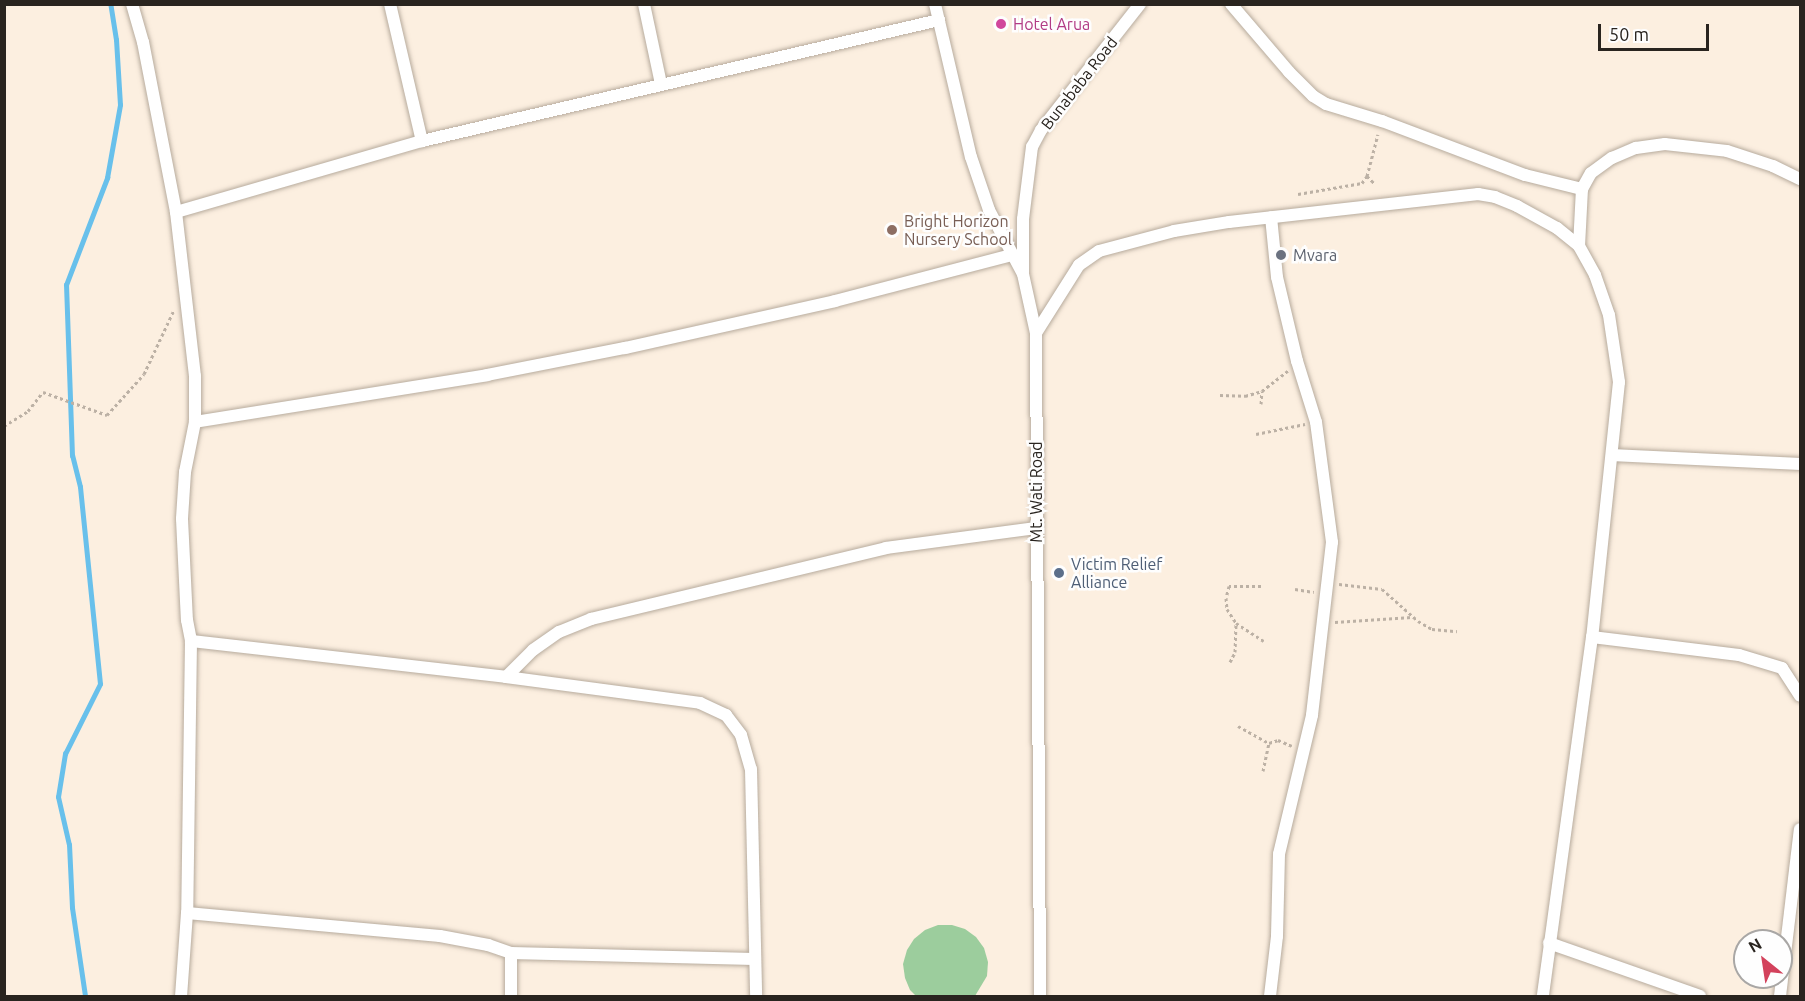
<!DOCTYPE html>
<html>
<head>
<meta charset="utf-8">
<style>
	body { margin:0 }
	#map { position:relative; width:1805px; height:1001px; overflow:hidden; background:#fcefe0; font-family:Ubuntu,sans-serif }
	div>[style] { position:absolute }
	.green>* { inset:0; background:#9ccd9d }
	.stream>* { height:4.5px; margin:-2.25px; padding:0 2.25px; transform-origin:2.25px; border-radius:2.25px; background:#68c0eb }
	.path>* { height:3px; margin-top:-1.5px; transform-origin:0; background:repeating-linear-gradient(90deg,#bcb1a5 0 3px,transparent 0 6px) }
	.roads { filter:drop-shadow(0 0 2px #b7ab9d) drop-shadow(0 0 2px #b7ab9d) }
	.street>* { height:12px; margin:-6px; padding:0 6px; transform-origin:6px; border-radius:6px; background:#fff }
	.dots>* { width:16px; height:16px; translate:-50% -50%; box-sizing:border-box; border:3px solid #fefefe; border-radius:50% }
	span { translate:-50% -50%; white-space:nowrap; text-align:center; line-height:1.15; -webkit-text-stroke:5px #fefefe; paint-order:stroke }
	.hotel-label { font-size:16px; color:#b23c85 }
	.left { translate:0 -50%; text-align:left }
	.street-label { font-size:16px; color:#29241f }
	.education-label { font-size:16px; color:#785e54 }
	.worship-label { font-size:16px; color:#5b616d }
	.service-label { font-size:16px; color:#4e5e75 }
	.frame { position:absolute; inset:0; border:6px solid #29241f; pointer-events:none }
	.north { position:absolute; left:1733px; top:929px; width:60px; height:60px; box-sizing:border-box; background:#fefefe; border:2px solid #a9a7a5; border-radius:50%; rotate:330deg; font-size:16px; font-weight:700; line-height:24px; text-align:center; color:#29241f }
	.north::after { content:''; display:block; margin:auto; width:21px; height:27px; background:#d3425c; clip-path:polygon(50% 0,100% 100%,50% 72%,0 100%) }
	.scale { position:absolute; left:1598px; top:24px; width:111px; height:27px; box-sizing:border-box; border:3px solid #29241f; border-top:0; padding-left:8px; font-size:18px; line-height:21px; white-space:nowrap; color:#29241f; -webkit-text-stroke:4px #fefefe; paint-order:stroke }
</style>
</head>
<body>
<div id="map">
	<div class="green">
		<div style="clip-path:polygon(938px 925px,952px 925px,965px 929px,976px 937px,984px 948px,988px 962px,987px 976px,975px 996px,916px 996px,910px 990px,905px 978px,903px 964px,907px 950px,914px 939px,925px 930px)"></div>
	</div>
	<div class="stream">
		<div style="left:85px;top:996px;width:89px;rotate:-98.4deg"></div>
		<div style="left:72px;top:908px;width:63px;rotate:-92.7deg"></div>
		<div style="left:69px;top:845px;width:49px;rotate:-102.9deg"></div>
		<div style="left:58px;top:797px;width:44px;rotate:-80.8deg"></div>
		<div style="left:65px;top:754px;width:78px;rotate:-63.4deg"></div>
		<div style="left:100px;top:684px;width:198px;rotate:-95.8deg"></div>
		<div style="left:80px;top:487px;width:32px;rotate:-104deg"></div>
		<div style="left:72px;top:456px;width:171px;rotate:-92deg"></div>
		<div style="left:66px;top:285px;width:115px;rotate:-69deg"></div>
		<div style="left:107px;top:178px;width:74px;rotate:-79.9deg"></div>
		<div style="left:120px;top:105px;width:65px;rotate:-93.5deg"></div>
		<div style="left:116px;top:40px;width:36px;rotate:-99deg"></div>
	</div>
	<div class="path">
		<div style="left:1367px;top:176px;width:11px;rotate:45deg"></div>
		<div style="left:1298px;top:194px;width:65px;rotate:-9.8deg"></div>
		<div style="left:1362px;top:183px;width:9px;rotate:-54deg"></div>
		<div style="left:1367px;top:176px;width:43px;rotate:-75.3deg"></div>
		<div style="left:1220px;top:395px;width:25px;rotate:2deg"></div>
		<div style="left:1245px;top:396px;width:18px;rotate:-16deg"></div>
		<div style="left:1261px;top:404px;width:13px;rotate:-86deg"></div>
		<div style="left:1262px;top:391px;width:33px;rotate:-38deg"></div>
		<div style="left:4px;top:426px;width:28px;rotate:-32deg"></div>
		<div style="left:28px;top:411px;width:24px;rotate:-52deg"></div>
		<div style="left:43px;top:392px;width:68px;rotate:19.8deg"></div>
		<div style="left:107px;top:415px;width:55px;rotate:-47.9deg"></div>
		<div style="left:144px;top:374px;width:71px;rotate:-64.9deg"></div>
		<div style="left:1256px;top:434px;width:50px;rotate:-11.5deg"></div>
		<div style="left:1339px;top:584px;width:43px;rotate:6.6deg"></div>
		<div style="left:1382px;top:589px;width:48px;rotate:41.6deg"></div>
		<div style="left:1418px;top:621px;width:16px;rotate:30deg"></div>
		<div style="left:1432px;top:629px;width:25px;rotate:5deg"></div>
		<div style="left:1261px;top:586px;width:32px;rotate:180deg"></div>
		<div style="left:1229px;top:586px;width:12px;rotate:104deg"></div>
		<div style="left:1226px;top:598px;width:11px;rotate:85deg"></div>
		<div style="left:1227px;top:609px;width:17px;rotate:57deg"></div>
		<div style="left:1236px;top:623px;width:33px;rotate:33deg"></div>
		<div style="left:1295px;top:589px;width:19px;rotate:9deg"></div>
		<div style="left:1335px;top:622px;width:77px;rotate:-3.7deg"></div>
		<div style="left:1230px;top:662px;width:11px;rotate:-63deg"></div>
		<div style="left:1235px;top:652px;width:29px;rotate:-88deg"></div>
		<div style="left:1238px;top:726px;width:35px;rotate:29deg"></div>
		<div style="left:1269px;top:743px;width:9px;rotate:-18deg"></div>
		<div style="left:1278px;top:740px;width:15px;rotate:23deg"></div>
		<div style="left:1263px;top:771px;width:29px;rotate:-78deg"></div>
	</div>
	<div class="roads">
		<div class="street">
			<div style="left:132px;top:4px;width:40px;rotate:74deg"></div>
			<div style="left:143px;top:42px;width:173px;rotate:79deg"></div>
			<div style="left:176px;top:212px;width:165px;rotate:83.4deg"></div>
			<div style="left:195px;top:376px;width:46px;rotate:90deg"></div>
			<div style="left:195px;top:422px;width:51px;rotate:101.3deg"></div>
			<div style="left:185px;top:472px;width:47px;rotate:93.7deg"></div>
			<div style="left:182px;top:519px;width:101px;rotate:87.2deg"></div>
			<div style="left:187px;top:620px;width:21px;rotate:79deg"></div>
			<div style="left:191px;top:641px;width:272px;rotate:90.8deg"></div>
			<div style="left:187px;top:913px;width:83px;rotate:94.1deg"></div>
			<div style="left:390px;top:4px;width:141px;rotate:76.9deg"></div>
			<div style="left:644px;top:4px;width:82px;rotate:78deg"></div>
			<div style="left:935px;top:4px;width:157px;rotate:76.8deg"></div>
			<div style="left:971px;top:157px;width:56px;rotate:71.2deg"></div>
			<div style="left:989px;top:210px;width:72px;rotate:62deg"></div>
			<div style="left:1023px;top:274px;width:60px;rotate:77.6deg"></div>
			<div style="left:1036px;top:333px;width:663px;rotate:89.65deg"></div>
			<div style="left:1231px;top:4px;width:89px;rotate:49.5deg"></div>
			<div style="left:1289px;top:72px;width:34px;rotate:45deg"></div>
			<div style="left:1313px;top:96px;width:15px;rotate:32deg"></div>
			<div style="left:1326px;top:104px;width:59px;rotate:16.9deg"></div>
			<div style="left:1382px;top:121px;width:153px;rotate:20.7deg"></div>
			<div style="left:1525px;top:175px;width:59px;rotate:13.8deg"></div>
			<div style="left:176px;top:212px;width:256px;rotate:-16.1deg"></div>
			<div style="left:422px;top:141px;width:531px;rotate:-13.17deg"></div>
			<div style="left:1579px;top:246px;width:57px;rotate:-87deg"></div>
			<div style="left:1582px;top:189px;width:18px;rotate:-61deg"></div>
			<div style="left:1591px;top:173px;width:26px;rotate:-36deg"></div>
			<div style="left:1612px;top:158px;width:26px;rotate:-23deg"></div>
			<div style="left:1636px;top:148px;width:29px;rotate:-8deg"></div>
			<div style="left:1665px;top:144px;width:62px;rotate:6.4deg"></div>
			<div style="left:1727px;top:151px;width:48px;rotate:18.1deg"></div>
			<div style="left:1773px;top:166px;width:30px;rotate:26deg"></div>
			<div style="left:1023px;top:272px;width:53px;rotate:-90deg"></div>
			<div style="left:1023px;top:219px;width:73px;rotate:-82.9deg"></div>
			<div style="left:1032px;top:147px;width:19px;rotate:-62deg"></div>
			<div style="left:1041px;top:130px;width:160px;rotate:-51.8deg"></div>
			<div style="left:1036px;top:333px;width:80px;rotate:-57.7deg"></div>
			<div style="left:1079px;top:265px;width:24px;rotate:-35deg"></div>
			<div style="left:1099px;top:251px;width:78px;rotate:-14.9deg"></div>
			<div style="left:1174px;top:231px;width:56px;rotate:-9.3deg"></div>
			<div style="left:1229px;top:222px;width:251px;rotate:-6.4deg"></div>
			<div style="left:1478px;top:194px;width:17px;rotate:10deg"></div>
			<div style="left:1495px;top:197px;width:24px;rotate:22deg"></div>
			<div style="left:1517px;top:206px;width:46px;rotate:28.8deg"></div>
			<div style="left:1557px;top:228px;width:28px;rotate:39deg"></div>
			<div style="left:1579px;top:246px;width:33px;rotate:61deg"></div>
			<div style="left:1595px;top:275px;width:42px;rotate:70.7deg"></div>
			<div style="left:1609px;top:315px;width:68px;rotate:81.5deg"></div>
			<div style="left:1619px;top:382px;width:256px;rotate:96deg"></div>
			<div style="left:1592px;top:637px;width:362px;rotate:97.8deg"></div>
			<div style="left:195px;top:422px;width:296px;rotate:-9.1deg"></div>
			<div style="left:487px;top:375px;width:141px;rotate:-11.1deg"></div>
			<div style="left:625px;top:348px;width:215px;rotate:-12.6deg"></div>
			<div style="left:835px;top:301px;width:183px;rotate:-14.6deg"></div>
			<div style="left:1612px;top:455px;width:188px;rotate:2.7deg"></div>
			<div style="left:1592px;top:637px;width:148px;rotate:7deg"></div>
			<div style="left:1739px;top:655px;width:45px;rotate:16.8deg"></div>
			<div style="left:1782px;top:668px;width:33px;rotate:57deg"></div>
			<div style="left:191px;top:641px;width:317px;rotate:6.5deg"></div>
			<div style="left:506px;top:677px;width:196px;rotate:7.6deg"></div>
			<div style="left:700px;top:703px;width:29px;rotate:25deg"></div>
			<div style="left:726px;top:715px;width:25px;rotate:53deg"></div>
			<div style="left:741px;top:735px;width:35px;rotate:74deg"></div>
			<div style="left:751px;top:769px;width:227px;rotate:88.7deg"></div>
			<div style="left:506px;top:677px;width:38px;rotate:-45deg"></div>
			<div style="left:533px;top:650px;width:32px;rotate:-35deg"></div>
			<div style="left:559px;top:632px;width:35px;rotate:-22deg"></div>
			<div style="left:591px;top:619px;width:303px;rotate:-13.5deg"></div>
			<div style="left:886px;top:548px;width:151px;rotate:-7.6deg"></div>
			<div style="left:187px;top:913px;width:254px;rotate:5.2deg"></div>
			<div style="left:440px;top:936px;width:49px;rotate:10.6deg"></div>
			<div style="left:488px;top:945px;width:24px;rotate:19deg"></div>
			<div style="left:511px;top:953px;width:243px;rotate:1.4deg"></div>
			<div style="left:1549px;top:943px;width:160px;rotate:19.3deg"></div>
			<div style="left:511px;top:996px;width:43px;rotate:-90deg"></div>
			<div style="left:1270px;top:996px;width:60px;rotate:-83.3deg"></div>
			<div style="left:1277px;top:936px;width:82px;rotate:-88.6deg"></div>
			<div style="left:1279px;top:854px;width:143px;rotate:-76.6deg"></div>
			<div style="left:1312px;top:715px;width:174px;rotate:-83.4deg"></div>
			<div style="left:1332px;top:542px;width:121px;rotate:-97.6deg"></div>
			<div style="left:1316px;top:422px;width:64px;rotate:-107.3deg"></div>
			<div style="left:1297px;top:361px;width:86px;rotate:-103.4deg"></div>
			<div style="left:1277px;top:277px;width:60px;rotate:-95.7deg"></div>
			<div style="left:1780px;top:996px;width:168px;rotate:-83.2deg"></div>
		</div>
	</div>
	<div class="dots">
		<div style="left:1001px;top:24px;background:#d1479c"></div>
		<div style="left:892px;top:230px;background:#8d6e63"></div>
		<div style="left:1281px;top:255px;background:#6b7280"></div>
		<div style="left:1059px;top:573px;background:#5c6f8a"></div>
	</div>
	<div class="hotel-label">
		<span class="left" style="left:1013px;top:24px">Hotel Arua</span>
	</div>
	<div class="street-label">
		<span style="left:1079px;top:83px;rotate:-52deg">Bunababa Road</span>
		<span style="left:1036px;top:492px;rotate:-90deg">Mt. Wati Road</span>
	</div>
	<div class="education-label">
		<span class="left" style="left:904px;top:230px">Bright Horizon<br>Nursery School</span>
	</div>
	<div class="worship-label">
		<span class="left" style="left:1293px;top:255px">Mvara</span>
	</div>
	<div class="service-label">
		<span class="left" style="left:1071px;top:573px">Victim Relief<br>Alliance</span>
	</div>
	<div class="frame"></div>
	<div class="north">N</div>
	<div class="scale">50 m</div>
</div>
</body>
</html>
